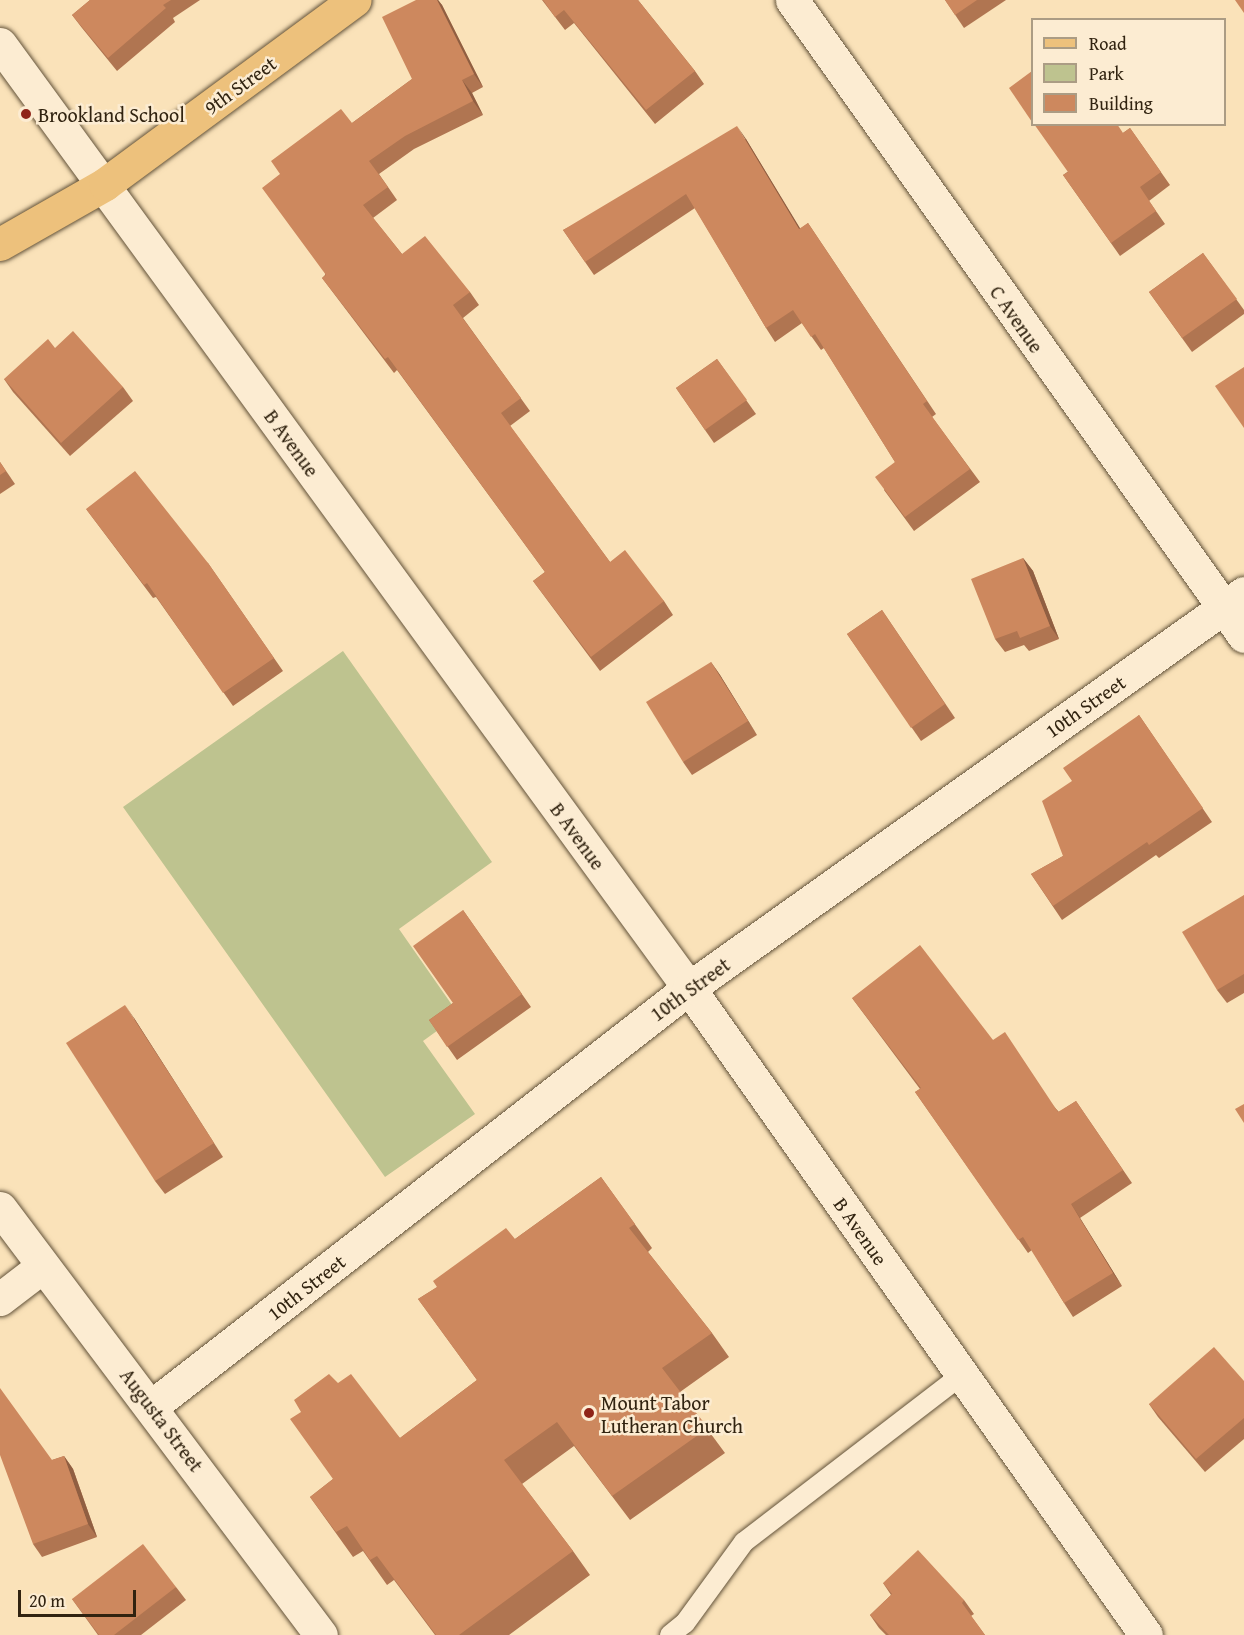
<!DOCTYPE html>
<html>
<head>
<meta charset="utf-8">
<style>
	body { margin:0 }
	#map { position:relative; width:1244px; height:1635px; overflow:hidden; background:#fae2b9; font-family:"Gentium Book Plus",serif }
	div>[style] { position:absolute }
	.green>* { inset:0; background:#bec38f }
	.roads { filter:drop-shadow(0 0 2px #63533a) drop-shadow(0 0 2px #63533a) }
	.service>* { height:20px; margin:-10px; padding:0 10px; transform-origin:10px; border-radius:10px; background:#fcecd2 }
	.minor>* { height:33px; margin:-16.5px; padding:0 16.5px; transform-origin:16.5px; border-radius:16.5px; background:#fcecd2 }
	.primary>* { height:33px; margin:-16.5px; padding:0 16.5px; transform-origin:16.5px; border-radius:16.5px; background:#edc17c }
	.wall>* { inset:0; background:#b07551 }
	.shaded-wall>* { inset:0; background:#905f42 }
	.building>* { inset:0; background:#cd885e }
	.dots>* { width:16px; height:16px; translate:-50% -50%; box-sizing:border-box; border:3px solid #fcecd2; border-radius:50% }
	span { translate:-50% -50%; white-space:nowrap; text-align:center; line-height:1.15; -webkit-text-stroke:5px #fcecd2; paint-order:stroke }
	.street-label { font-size:20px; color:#312310 }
	.poi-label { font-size:20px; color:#312310 }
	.left { translate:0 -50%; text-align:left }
	.legend { position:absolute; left:1031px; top:18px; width:195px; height:108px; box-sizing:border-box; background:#fcecd2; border:2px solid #ab9c84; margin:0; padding:8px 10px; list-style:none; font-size:18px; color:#312310 }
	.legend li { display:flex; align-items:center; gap:12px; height:30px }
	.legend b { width:30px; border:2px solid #ab9c84 }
	.scale { position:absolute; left:18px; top:1590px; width:118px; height:27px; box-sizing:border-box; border:3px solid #312310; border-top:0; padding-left:8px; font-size:18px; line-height:21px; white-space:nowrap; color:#312310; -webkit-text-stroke:4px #fcecd2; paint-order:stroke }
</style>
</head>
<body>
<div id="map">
	<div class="green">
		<div style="clip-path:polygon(343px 651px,492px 862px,399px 929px,459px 1015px,423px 1041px,475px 1114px,385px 1177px,123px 807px)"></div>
	</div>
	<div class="roads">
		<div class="service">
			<div style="left:670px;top:1635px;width:19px;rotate:-39deg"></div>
			<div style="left:685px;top:1623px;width:100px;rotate:-53.9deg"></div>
			<div style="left:744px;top:1542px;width:275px;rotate:-37.5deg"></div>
		</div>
		<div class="minor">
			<div style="left:792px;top:0;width:780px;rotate:54.6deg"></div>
			<div style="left:0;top:44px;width:1169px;rotate:53.88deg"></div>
			<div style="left:689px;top:988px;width:792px;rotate:54.77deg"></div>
			<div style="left:0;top:1208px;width:534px;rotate:53.07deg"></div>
			<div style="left:0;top:1299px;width:54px;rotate:-37.5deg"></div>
			<div style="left:152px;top:1406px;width:681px;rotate:-37.9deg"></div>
			<div style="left:689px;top:988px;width:681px;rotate:-35.44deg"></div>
		</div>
		<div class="primary">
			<div style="left:0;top:244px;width:121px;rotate:-29.7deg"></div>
			<div style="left:105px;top:184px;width:310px;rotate:-36.4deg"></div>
		</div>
	</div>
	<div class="wall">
		<div style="clip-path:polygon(90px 0,200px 0,173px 18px,175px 22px,117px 71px,82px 28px,72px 15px)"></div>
		<div style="clip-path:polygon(416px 0,438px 0,442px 5px,483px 87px,472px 93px,483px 115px,414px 149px,379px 174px,397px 200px,373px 218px,402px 254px,470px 292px,479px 305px,463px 318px,530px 411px,510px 426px,610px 562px,664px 601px,673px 615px,600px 671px,533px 581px,545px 572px,397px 370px,394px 373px,322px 278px,325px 275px,352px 123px,412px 79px)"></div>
		<div style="clip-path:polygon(542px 0,638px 0,695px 71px,704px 84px,655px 124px,574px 23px,565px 30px)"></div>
		<div style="clip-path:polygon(945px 0,1006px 0,964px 28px)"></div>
		<div style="clip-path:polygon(1130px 128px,1170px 185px,1149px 201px,1165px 224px,1120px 256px,1063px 175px)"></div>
		<div style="clip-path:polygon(746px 139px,800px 229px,808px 223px,936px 414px,932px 417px,980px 482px,914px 531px,884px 490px,895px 462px,824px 348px,821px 350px,802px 323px,775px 342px,766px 328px,695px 208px,594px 275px,563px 230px)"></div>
		<div style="clip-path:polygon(1203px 253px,1244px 310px,1244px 314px,1192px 352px,1149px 292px)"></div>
		<div style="clip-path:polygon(717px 359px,756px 414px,714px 443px,676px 388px)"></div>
		<div style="clip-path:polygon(4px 379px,123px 387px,133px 401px,70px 456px,13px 392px)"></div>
		<div style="clip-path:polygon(0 462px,15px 484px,0 494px)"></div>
		<div style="clip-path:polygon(86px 509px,208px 563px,283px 671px,233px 706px,156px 597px,153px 598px)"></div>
		<div style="clip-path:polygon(1023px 558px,1033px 571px,1059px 639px,1029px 651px,1024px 645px,1005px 652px,995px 639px)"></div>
		<div style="clip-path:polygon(882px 610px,955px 718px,921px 741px,847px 634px)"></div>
		<div style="clip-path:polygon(711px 662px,720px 675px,757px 735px,692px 775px,683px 762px)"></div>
		<div style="clip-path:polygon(1139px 715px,1212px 822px,1159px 858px,1156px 855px,1062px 920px,1031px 874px,1063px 856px,1072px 781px)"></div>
		<div style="clip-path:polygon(1244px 895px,1244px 993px,1227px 1003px,1217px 990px)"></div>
		<div style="clip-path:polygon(463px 910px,531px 1007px,457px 1060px,429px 1020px,453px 1003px)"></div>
		<div style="clip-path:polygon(852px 998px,993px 1040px,1059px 1112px,1076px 1101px,1132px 1183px,1080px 1218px,1122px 1286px,1073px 1317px,1064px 1303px,1032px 1250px,1028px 1253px,915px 1092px,920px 1089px)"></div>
		<div style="clip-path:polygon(134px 1018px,223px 1157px,165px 1194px,155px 1181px)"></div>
		<div style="clip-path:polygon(601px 1177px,652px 1248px,648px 1252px,712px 1333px,729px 1357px,680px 1392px,725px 1453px,630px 1520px,574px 1446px,522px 1484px,573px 1551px,590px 1575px,509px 1635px,435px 1635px,394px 1580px,387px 1585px,363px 1551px,353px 1557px,310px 1497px,333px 1479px,338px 1383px,400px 1438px,477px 1380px,418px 1299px,515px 1239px)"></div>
		<div style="clip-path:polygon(1244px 1381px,1244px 1439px,1205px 1472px,1158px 1417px,1149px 1404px)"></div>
		<div style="clip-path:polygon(64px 1456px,73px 1469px,97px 1537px,42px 1557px,33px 1544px,52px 1460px)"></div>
		<div style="clip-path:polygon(883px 1583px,964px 1600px,974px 1614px,971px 1616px,985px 1635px,886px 1635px,879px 1628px,870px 1615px,891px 1595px)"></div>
		<div style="clip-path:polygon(176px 1587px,186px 1600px,141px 1635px,98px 1635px,72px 1599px)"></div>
	</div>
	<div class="shaded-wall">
		<div style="clip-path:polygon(437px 0,438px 0,442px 5px,483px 87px,474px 74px)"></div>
		<div style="clip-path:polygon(462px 80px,472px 93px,483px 115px,473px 101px)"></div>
		<div style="clip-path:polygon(737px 126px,746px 139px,809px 243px,799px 229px)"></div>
		<div style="clip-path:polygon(1023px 558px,1033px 571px,1059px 639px,1050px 626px)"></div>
		<div style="clip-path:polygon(711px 662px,720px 675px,757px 735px,748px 721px)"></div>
		<div style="clip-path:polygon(125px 1005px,134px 1018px,223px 1157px,214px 1143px)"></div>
		<div style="clip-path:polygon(1071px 1204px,1080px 1218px,1122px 1286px,1113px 1273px)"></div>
		<div style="clip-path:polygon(64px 1456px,73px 1469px,97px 1537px,88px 1524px)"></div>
	</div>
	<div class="building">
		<div style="clip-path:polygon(90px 0,171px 0,163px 5px,166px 8px,108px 58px,72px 15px)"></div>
		<div style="clip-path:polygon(416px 0,437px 0,474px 74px,462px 80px,473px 101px,405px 136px,369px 161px,388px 187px,363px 205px,402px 254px,425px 236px,470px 292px,453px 305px,521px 398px,501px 413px,610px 562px,625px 550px,664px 601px,591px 657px,533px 581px,545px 572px,388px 357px,385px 359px,322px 278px,326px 275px,262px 188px,280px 174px,271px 161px,341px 109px,352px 123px,412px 79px,382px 17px)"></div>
		<div style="clip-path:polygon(543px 0,638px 0,695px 71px,646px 110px,564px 10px,555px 17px)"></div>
		<div style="clip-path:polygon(945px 0,977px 0,955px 15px)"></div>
		<div style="clip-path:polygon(1235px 0,1244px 0,1244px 13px)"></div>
		<div style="clip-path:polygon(1032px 71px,1032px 122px,1009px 88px)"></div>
		<div style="clip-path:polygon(1034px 124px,1117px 124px,1123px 133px,1130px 128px,1161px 172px,1140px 187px,1156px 211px,1111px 243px,1063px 175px,1068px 172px)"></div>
		<div style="clip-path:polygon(737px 126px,799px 229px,808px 223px,927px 401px,923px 404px,970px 469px,905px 517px,875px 477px,895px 462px,815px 334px,811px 337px,793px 310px,766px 328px,686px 194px,585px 262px,563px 230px)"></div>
		<div style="clip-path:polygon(1203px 253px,1237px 299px,1182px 338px,1149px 292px)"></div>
		<div style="clip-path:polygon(73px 331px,123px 387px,61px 443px,4px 379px,48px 339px,55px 348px)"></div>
		<div style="clip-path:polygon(717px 359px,747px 400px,705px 430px,676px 388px)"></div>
		<div style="clip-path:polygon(1244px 367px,1244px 428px,1215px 386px)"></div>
		<div style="clip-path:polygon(0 462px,6px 471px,0 475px)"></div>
		<div style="clip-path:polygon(135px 471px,208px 563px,274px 658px,223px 693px,147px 583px,144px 585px,86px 509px)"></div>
		<div style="clip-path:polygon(1023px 558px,1050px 626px,1020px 638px,1017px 631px,995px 639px,971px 579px)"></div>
		<div style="clip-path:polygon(882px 610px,945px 704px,911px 728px,847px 634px)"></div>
		<div style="clip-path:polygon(711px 662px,748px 721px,683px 762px,646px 702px)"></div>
		<div style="clip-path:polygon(1139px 715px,1203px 808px,1149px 845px,1147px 842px,1053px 906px,1031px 874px,1063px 856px,1042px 801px,1072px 781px,1063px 768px)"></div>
		<div style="clip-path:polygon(1244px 895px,1244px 974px,1217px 990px,1182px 932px)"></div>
		<div style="clip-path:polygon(463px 910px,522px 994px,447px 1047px,429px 1020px,453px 1003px,413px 946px)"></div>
		<div style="clip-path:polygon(920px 945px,993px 1040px,1005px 1032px,1058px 1112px,1076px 1101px,1123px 1170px,1071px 1204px,1113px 1273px,1064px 1303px,1023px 1237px,1018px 1240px,915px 1092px,921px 1088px,852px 998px)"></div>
		<div style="clip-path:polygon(125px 1005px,214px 1143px,155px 1181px,66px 1043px)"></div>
		<div style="clip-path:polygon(1244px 1104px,1244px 1123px,1235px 1109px)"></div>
		<div style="clip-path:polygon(601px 1177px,635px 1224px,629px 1228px,712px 1333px,662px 1368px,708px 1428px,612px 1496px,557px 1422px,504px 1460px,573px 1551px,459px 1635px,436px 1635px,377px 1556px,370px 1560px,347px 1526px,336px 1532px,310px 1497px,333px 1479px,290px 1419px,301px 1412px,294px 1400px,329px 1374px,338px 1383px,351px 1374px,400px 1438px,477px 1380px,418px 1299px,437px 1287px,433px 1281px,506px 1228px,515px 1239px)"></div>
		<div style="clip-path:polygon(1214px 1347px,1244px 1381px,1244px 1418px,1196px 1459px,1149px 1404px)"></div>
		<div style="clip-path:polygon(0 1388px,52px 1460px,64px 1456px,88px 1524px,33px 1544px,0 1455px)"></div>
		<div style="clip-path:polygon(143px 1544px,176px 1587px,114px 1635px,99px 1635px,72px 1599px)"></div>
		<div style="clip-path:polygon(918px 1550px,964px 1600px,962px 1603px,985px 1635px,889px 1635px,870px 1615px,892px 1594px,883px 1583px)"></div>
	</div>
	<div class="dots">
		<div style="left:26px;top:114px;background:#8f2418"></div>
		<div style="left:589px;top:1413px;background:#8f2418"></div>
	</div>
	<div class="street-label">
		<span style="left:240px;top:85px;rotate:-36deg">9th Street</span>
		<span style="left:1017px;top:319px;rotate:55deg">C Avenue</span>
		<span style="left:292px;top:443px;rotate:54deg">B Avenue</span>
		<span style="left:1085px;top:706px;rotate:-35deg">10th Street</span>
		<span style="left:578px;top:836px;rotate:54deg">B Avenue</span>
		<span style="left:690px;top:989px;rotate:-36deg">10th Street</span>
		<span style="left:861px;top:1231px;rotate:55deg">B Avenue</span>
		<span style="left:306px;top:1287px;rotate:-38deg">10th Street</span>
		<span style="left:162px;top:1420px;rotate:53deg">Augusta Street</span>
	</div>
	<div class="poi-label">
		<span class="left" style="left:38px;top:114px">Brookland School</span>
		<span class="left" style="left:601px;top:1414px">Mount Tabor<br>Lutheran Church</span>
	</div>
	<ul class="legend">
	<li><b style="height:8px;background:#edc17c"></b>Road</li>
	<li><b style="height:16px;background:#bec38f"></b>Park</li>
	<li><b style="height:16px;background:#cd885e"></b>Building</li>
	</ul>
	<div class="scale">20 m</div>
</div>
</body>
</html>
